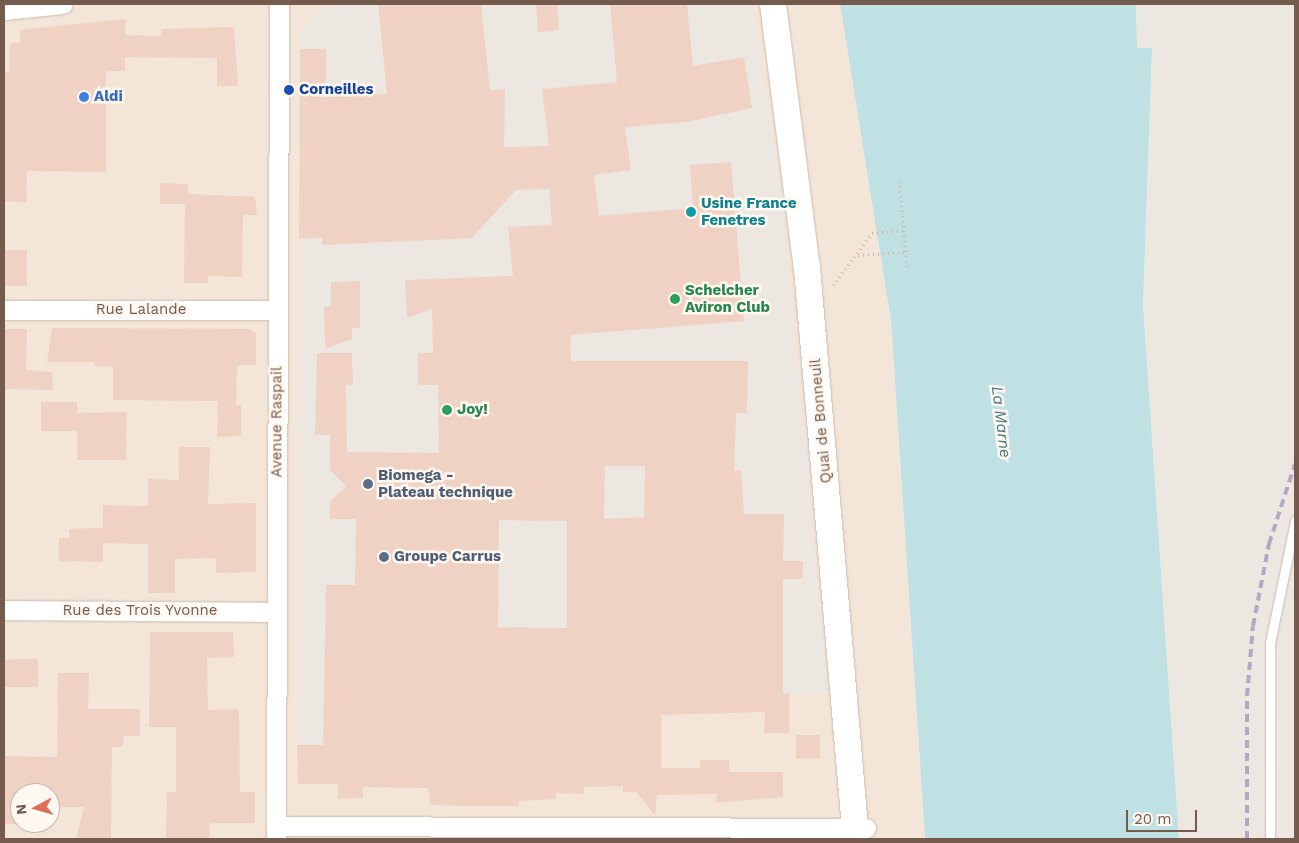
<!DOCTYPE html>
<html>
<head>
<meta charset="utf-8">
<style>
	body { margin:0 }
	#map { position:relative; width:1299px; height:843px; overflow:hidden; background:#fbf4ea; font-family:"Work Sans",sans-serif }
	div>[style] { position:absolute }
	.residential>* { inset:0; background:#f3e5d8 }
	.industrial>* { inset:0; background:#ede7e2 }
	.water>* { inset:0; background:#bfe1e4 }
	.building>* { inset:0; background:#efd2c3 }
	.path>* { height:3px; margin-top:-1.5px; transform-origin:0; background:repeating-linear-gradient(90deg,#d5b6a6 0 1px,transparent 0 5px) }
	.roads { filter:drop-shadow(0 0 1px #cdbbb0) drop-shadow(0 0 1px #cdbbb0) }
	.lane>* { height:9px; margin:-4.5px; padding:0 4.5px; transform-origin:4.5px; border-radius:4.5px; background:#fff }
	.street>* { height:19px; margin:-9.5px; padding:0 9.5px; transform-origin:9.5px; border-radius:9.5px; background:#fff }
	.secondary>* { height:26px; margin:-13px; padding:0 13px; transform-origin:13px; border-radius:13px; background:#fff }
	.rail>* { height:4px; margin-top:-2px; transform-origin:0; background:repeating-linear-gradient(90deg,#b6a8c5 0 8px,transparent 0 13px) }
	.dots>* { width:14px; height:14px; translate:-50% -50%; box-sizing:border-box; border:2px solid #fef8f0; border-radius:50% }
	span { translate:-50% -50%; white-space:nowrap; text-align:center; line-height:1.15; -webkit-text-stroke:5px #fef8f0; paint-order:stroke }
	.transit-label { font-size:15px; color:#164399; font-weight:700 }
	.left { translate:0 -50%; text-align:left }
	.shop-label { font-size:15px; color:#366cbe; font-weight:700 }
	.culture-label { font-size:15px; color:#0d838f; font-weight:700 }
	.leisure-label { font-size:15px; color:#27864d; font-weight:700 }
	.street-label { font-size:15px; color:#755a4e }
	.service-label { font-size:15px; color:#4e5e75; font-weight:700 }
	.water-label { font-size:16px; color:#46797f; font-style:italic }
	.frame { position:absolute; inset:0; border:5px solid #755a4e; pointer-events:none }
	.north { position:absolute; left:10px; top:783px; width:50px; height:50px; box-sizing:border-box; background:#fef8f0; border:1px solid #c7b9af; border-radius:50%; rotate:264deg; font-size:14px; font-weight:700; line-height:20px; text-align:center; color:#755a4e }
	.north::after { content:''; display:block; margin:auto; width:18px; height:22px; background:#dd6e57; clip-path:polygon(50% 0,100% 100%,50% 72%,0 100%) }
	.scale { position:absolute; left:1126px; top:810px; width:71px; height:22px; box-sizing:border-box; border:2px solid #755a4e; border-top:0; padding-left:6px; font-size:15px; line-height:18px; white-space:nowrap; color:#755a4e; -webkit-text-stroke:4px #fef8f0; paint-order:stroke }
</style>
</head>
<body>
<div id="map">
	<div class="residential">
		<div style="clip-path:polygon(evenodd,4px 4px,840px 4px,891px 321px,925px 839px,4px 839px,4px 4px,20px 793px,50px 793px,50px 823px,20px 823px,20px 793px)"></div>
	</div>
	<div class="industrial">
		<div style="clip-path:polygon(328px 4px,753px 4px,783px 207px,828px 693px,585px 694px,584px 770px,298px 769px,300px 32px)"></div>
		<div style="clip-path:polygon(1136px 4px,1295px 4px,1295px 839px,1179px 839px,1143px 304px,1152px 49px,1137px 48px)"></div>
	</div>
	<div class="water">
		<div style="clip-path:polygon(840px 4px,1136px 4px,1137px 48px,1152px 48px,1143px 304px,1179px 839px,925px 839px,891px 321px)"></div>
	</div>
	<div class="building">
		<div style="clip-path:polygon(evenodd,378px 4px,481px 4px,490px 90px,505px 89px,504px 147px,549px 146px,542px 89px,617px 82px,610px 4px,687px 4px,693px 66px,744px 57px,752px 108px,686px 122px,625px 127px,631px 170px,594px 175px,599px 216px,693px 208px,690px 165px,731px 162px,744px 321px,570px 335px,571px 361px,748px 361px,747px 413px,736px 413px,734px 471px,741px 470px,744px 514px,784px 514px,783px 561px,803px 561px,803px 579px,783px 579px,783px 693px,789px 693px,789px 733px,764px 733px,765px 712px,661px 715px,661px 768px,700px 768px,700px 760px,729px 760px,729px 772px,783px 772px,783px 797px,716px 803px,717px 794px,657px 795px,655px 815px,636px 792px,623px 792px,623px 786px,584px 787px,584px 794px,556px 793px,556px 799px,519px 801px,519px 806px,467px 806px,431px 805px,428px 788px,363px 787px,363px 798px,338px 799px,338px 784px,298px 784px,297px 745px,323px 745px,326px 585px,355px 585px,356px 519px,330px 519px,330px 501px,346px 486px,330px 470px,330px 435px,315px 435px,317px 353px,352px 353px,353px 385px,346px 385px,347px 452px,439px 453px,438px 385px,418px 385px,418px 353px,433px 353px,432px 309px,407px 318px,405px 280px,513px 276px,508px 227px,552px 225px,549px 189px,516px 190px,472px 238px,322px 245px,322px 238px,299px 239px,300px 49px,326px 49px,326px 96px,387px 94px,378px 4px,605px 466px,645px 466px,644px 517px,604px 519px,605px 466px,378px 4px,499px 520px,567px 521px,567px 628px,498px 627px,499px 520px)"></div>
		<div style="clip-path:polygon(536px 4px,557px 4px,559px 30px,538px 32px)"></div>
		<div style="clip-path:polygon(125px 19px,125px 35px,161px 36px,161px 29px,234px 27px,238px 86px,217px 86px,217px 58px,125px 57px,125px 71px,106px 71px,106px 172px,27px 171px,26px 202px,4px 201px,4px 72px,9px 72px,10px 43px,20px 43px,20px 30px)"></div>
		<div style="clip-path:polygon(160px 183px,188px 184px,188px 194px,255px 197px,257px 215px,243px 215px,242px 277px,208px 276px,208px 283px,184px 283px,185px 204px,160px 204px)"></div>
		<div style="clip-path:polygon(4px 250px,27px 250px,27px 286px,4px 286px)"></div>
		<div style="clip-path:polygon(360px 281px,360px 328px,352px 328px,352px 339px,325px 349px,324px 307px,331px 307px,331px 282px)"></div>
		<div style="clip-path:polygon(52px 328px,250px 329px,256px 334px,256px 365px,237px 365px,236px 405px,241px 405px,241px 436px,217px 437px,218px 401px,113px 400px,113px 367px,95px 366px,94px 362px,47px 362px)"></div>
		<div style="clip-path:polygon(4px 329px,27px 329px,26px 370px,52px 372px,53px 390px,4px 389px)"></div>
		<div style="clip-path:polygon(41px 402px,77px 402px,77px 431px,41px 431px)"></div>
		<div style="clip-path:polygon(127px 412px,126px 460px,77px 460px,77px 413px)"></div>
		<div style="clip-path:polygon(179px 447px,210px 447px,208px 504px,256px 503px,256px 572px,216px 573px,216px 558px,175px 559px,175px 593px,148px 593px,148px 544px,103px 543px,103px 562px,59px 561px,59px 538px,69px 538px,69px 529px,103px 528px,103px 505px,148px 506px,148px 479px,179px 480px)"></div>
		<div style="clip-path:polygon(150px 632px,233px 632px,234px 657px,207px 658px,208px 710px,239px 709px,240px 792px,255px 792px,255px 823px,210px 823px,209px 839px,166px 839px,167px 792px,176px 792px,176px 727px,149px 727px)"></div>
		<div style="clip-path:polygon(21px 659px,38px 659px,38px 687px,4px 687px,4px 660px)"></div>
		<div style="clip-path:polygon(58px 673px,89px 673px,88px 709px,140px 709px,140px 736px,124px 736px,123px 747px,112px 747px,111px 839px,76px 839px,84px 807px,50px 807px,50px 793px,20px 793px,20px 823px,42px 824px,4px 824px,4px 756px,57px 757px)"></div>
		<div style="clip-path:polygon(796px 735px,820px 735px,820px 758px,796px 759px)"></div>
	</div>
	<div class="path">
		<div style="left:899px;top:181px;width:86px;rotate:84.7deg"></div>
		<div style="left:858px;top:255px;width:47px;rotate:-3.7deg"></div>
		<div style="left:833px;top:285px;width:65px;rotate:-53.1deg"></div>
		<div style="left:872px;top:233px;width:32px;rotate:-5deg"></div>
	</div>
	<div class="roads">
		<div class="lane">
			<div style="left:1270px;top:839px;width:196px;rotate:-90deg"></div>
			<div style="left:1270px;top:643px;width:125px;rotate:-78.4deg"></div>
		</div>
		<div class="street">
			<div style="left:4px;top:10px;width:59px;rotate:-5.8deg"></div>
			<div style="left:4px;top:310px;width:274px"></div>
			<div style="left:4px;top:610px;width:273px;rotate:0.4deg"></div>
			<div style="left:276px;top:826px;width:590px;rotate:0.19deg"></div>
			<div style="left:276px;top:839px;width:835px;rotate:-89.79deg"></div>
		</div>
		<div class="secondary">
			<div style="left:773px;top:4px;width:266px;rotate:82.7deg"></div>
			<div style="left:807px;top:268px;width:573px;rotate:85.1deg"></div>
		</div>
	</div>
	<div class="rail">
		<div style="left:1247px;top:839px;width:143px;rotate:-90deg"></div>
		<div style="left:1247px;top:696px;width:70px;rotate:-85.1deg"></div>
		<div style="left:1253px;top:626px;width:84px;rotate:-79deg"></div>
		<div style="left:1269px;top:544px;width:84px;rotate:-72deg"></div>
	</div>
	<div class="dots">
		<div style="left:289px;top:90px;background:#1a4fb4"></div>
		<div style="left:84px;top:97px;background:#3f7fe0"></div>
		<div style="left:691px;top:212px;background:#0f9aa8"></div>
		<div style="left:675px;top:299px;background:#2e9e5b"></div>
		<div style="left:447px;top:410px;background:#2e9e5b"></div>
		<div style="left:368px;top:484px;background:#5c6f8a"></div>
		<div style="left:384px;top:557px;background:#5c6f8a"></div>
	</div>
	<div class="transit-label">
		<span class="left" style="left:299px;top:90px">Corneilles</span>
	</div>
	<div class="shop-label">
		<span class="left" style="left:94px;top:97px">Aldi</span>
	</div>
	<div class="culture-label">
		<span class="left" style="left:701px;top:212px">Usine France<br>Fenetres</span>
	</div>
	<div class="leisure-label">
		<span class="left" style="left:685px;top:299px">Schelcher<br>Aviron Club</span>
		<span class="left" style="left:457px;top:410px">Joy!</span>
	</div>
	<div class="street-label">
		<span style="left:141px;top:310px">Rue Lalande</span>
		<span style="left:821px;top:421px;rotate:-95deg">Quai de Bonneuil</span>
		<span style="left:277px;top:422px;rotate:-90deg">Avenue Raspail</span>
		<span style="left:140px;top:611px">Rue des Trois Yvonne</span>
	</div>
	<div class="service-label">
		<span class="left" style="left:378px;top:484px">Biomega -<br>Plateau technique</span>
		<span class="left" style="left:394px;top:557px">Groupe Carrus</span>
	</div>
	<div class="water-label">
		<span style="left:1001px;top:422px;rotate:83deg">La Marne</span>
	</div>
	<div class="frame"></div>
	<div class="north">N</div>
	<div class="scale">20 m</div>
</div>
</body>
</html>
